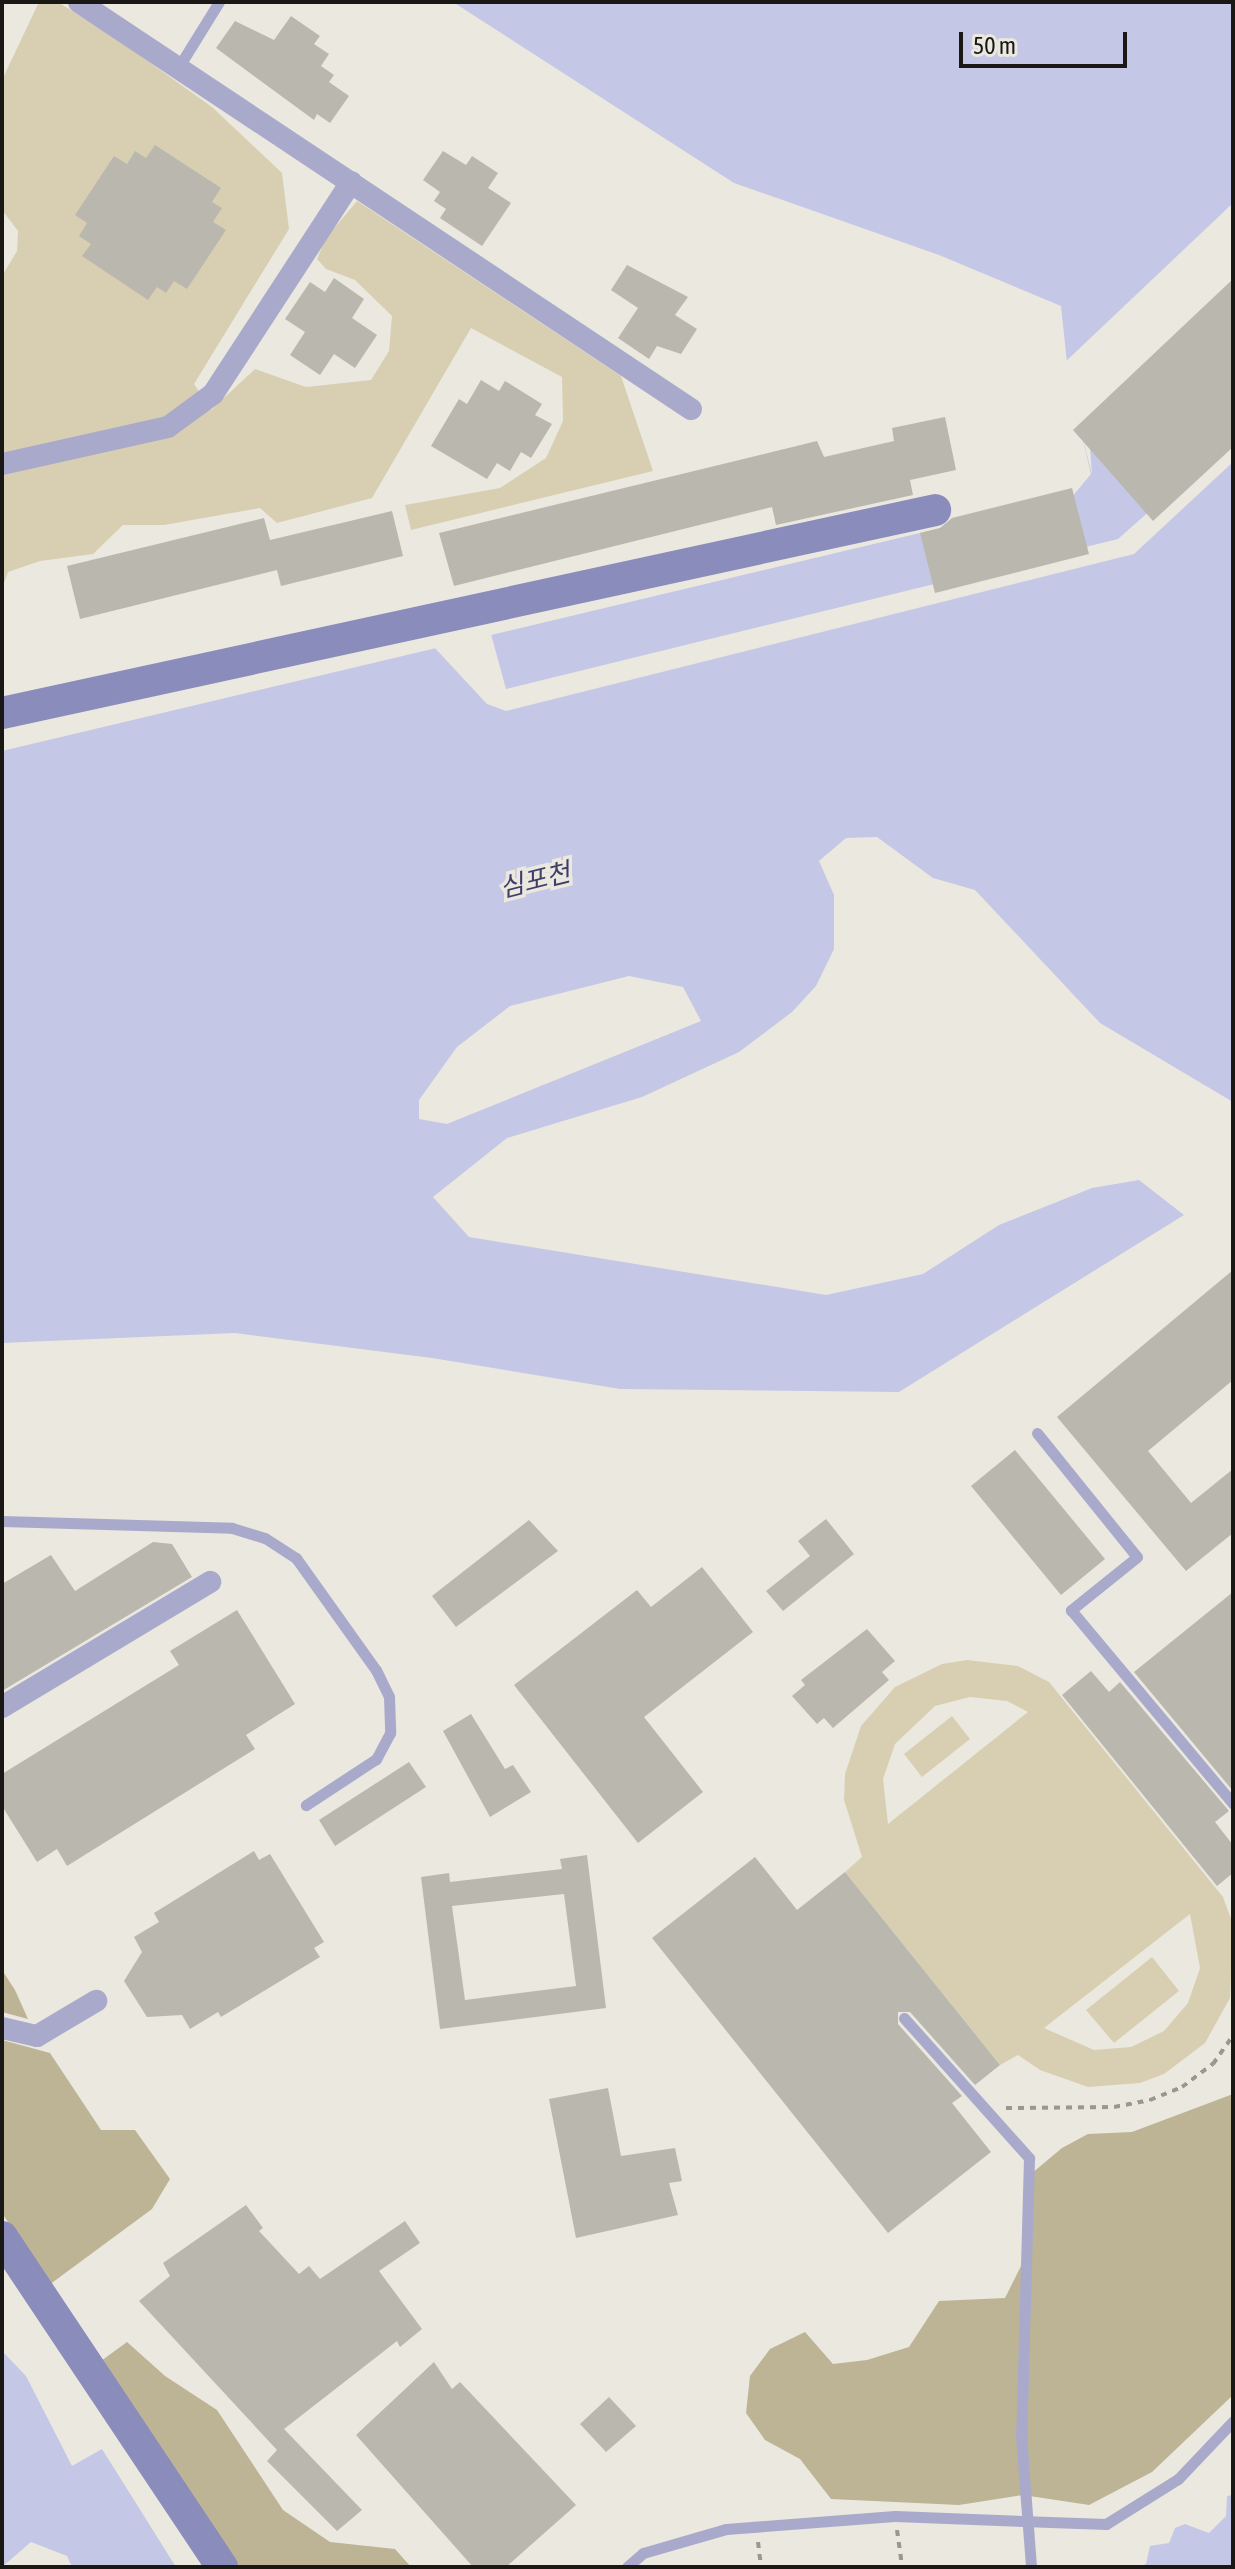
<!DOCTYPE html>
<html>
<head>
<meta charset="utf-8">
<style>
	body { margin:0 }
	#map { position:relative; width:1235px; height:2569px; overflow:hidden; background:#ebe8df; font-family:"Asap Condensed","Noto Sans KR",sans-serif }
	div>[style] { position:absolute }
	.green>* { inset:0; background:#d8cfb3 }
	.forest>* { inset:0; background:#bdb395 }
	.water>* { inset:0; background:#c5c7e6 }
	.pier>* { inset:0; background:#ebe8df }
	.building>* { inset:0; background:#bab7af }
	.path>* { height:4px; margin-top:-2px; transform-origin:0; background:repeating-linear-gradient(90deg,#999790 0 6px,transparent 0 12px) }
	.lane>* { height:11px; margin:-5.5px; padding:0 5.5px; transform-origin:5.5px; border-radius:5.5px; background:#a9aacb }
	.street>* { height:22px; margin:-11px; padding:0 11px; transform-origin:11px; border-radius:11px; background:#a9aacb }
	.secondary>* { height:32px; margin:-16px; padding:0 16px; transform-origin:16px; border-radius:16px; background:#8a8cbb }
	span { translate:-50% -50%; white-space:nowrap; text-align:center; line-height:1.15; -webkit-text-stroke:7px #ebe8df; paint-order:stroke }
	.water-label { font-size:26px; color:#3e3e69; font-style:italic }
	.frame { position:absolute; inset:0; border:4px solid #191815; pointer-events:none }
	.scale { position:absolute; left:959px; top:32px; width:168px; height:36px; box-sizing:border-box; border:4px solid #191815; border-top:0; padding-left:10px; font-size:24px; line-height:28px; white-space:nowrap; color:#191815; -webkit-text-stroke:6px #ebe8df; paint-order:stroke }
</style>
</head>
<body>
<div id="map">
	<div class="green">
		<div style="clip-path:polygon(39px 2px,58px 2px,121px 42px,212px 107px,282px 173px,289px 229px,194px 384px,211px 410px,255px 369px,306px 387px,371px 380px,389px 351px,392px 316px,355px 280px,326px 269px,317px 259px,326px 238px,357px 201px,621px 376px,653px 471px,411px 530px,405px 505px,500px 488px,546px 458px,563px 421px,562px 377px,471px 328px,372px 498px,277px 523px,260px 508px,164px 525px,123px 525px,93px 554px,40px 561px,8px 572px,2px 589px,2px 276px,17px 251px,18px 231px,2px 210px,2px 80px)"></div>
		<div style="clip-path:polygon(evenodd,967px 1660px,1018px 1666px,1049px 1682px,1223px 1897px,1233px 1924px,1230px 1998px,1205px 2043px,1164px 2074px,1140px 2083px,1088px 2087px,1040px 2070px,1018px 2055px,1000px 2065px,845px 1872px,862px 1857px,844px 1800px,845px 1774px,861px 1726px,895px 1687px,942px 1664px,967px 1660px,970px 1697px,1007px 1701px,1028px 1712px,888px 1824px,883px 1779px,895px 1744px,935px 1706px,970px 1697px,967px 1660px,1190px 1914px,1200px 1968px,1188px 2003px,1164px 2031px,1131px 2047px,1094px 2050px,1044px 2028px,1190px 1914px)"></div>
		<div style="clip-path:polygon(952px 1716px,970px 1739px,922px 1777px,904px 1754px)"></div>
		<div style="clip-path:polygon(1152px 1957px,1179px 1991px,1114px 2043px,1086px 2010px)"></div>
	</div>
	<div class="forest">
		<div style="clip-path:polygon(2px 1970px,15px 1990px,28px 2019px,2px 2012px)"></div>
		<div style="clip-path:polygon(2px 2040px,50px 2053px,101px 2130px,135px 2130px,170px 2179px,152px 2209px,49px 2285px,2px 2213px)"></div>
		<div style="clip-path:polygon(1233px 2094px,1233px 2395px,1152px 2472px,1089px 2505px,1023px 2495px,959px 2505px,831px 2499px,800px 2459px,765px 2440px,746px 2413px,750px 2376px,770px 2349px,805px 2332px,833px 2364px,867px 2360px,909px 2347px,939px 2301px,1005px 2298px,1029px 2250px,1025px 2179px,1062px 2148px,1088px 2134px,1132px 2132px)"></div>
		<div style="clip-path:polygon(127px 2342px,165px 2376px,217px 2410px,283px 2510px,330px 2542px,395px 2549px,411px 2567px,240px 2567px,101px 2361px)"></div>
	</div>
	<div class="water">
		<div style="clip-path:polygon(evenodd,453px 2px,1233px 2px,1233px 1102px,1100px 1023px,975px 890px,933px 878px,877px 837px,846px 838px,819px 861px,834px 895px,834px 949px,816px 986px,792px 1012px,739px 1052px,642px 1097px,507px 1138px,433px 1197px,469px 1237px,826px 1295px,923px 1274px,999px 1225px,1092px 1188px,1139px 1180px,1184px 1215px,899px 1392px,620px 1389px,432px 1358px,235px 1333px,2px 1343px,2px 751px,1072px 497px,1091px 474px,1069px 382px,1061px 306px,939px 255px,734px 183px,453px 2px,629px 976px,683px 987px,701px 1021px,447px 1124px,419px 1119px,419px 1100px,457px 1047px,510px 1006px,629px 976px)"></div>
		<div style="clip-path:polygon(2px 2351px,26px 2376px,72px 2466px,102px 2449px,176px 2567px,72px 2567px,67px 2556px,31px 2542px,2px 2567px)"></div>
		<div style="clip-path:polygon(1233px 2495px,1233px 2567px,1136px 2567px,1146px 2564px,1150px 2546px,1169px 2543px,1175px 2528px,1185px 2524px,1209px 2533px,1226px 2516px,1227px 2496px)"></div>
	</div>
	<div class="pier">
		<div style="clip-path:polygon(1233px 203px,1233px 290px,1088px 421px,1092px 474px,1063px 364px)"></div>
		<div style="clip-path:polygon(1233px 437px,1233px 462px,1134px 554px,506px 711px,487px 704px,433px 646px,491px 634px,506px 689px,1118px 539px)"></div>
	</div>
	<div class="building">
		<div style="clip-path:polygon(291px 16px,320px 36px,314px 44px,329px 54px,321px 66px,334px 75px,329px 82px,349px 96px,330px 123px,317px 114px,314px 120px,216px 48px,235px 21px,274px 40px)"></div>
		<div style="clip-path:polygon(155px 145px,221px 188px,212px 202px,222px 208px,213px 222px,226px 230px,187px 289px,174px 281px,166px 293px,157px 287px,148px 300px,82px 256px,91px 244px,79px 236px,87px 223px,75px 215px,114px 156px,127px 164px,135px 151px,146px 158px)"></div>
		<div style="clip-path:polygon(443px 151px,466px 165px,472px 156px,498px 173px,488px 188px,511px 203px,482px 246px,440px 218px,446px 209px,434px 201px,440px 192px,423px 180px)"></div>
		<div style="clip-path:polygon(627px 265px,688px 297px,675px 315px,697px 329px,681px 354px,657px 346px,649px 359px,618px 338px,638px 308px,611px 290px)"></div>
		<div style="clip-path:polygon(334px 278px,364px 299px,352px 318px,377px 335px,355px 368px,334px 354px,320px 375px,290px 355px,305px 332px,285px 319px,310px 282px,325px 292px)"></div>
		<div style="clip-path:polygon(1233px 279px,1233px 447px,1153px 521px,1073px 430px)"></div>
		<div style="clip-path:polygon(481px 380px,499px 391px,505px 381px,542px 404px,535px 415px,552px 424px,531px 458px,521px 452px,510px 471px,497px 463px,487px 479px,431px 446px,459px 399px,467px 404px)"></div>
		<div style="clip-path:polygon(945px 417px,956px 470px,910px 480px,913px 495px,776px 525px,772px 507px,454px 586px,439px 533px,817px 441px,824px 457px,894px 441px,892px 428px)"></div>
		<div style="clip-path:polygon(1072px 488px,1089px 554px,935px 593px,920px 533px,940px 528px,952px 518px)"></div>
		<div style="clip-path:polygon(392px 511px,403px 556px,281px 586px,277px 570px,80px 619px,67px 566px,264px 518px,270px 540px)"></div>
		<div style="clip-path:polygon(1233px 1270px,1233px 1380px,1148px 1451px,1191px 1503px,1233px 1469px,1233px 1533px,1186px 1571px,1057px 1417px)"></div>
		<div style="clip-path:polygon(1015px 1450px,1105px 1559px,1061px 1595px,971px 1486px)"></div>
		<div style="clip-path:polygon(826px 1519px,854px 1554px,783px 1611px,766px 1591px,810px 1556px,798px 1541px)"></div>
		<div style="clip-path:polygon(529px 1520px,558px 1551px,456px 1627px,432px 1596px)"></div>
		<div style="clip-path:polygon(153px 1542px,172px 1544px,192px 1577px,2px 1691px,2px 1584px,51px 1555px,75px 1591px)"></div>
		<div style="clip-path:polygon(702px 1567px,753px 1632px,644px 1717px,703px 1792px,638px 1843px,514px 1685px,637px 1590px,651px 1607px)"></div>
		<div style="clip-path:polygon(1233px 1592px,1233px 1791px,1134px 1672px)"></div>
		<div style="clip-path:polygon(237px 1610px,295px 1704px,246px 1735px,255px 1749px,67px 1866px,57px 1849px,37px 1862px,2px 1806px,2px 1774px,179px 1665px,170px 1651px)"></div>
		<div style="clip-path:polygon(867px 1629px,895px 1661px,882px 1672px,889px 1680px,833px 1728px,824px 1718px,817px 1724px,792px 1696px,805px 1685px,801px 1680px)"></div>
		<div style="clip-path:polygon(1091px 1671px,1109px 1692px,1120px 1682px,1229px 1811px,1215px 1822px,1233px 1845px,1233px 1873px,1217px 1886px,1062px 1695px)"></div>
		<div style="clip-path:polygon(471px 1714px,505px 1769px,513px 1765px,531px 1792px,490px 1817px,443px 1731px)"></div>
		<div style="clip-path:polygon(409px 1762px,426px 1787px,335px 1846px,319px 1820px)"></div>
		<div style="clip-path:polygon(254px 1851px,259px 1860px,270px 1854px,324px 1942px,314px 1948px,320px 1957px,221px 2017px,218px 2012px,190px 2029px,182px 2015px,147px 2017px,124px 1981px,142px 1952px,134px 1937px,159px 1922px,154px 1913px)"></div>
		<div style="clip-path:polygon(evenodd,587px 1855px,606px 2008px,440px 2029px,421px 1877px,449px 1873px,450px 1882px,562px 1869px,560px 1859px,587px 1855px,564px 1894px,576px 1986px,465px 2000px,452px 1906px,564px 1894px)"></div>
		<div style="clip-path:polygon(755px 1857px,797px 1910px,845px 1872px,1000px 2065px,975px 2085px,910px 2012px,898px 2012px,898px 2024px,962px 2096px,952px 2103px,991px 2152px,888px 2233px,652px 1938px)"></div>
		<div style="clip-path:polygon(608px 2088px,621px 2156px,675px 2148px,682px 2181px,669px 2183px,678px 2215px,576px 2238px,549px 2099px)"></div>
		<div style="clip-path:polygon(246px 2205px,263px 2228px,259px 2231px,299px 2274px,309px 2266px,320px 2279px,405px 2221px,420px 2243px,379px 2271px,422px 2329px,400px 2347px,397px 2341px,284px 2429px,362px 2510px,337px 2531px,267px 2461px,277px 2450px,139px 2301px,170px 2276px,163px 2263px)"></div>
		<div style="clip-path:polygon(434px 2362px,452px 2389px,460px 2382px,576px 2505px,506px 2567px,473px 2567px,356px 2435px)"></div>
		<div style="clip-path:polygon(609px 2397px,636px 2426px,606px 2452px,580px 2424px)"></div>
	</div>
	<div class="path">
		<div style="left:1006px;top:2108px;width:108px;rotate:-0.5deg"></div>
		<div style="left:1114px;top:2107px;width:37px;rotate:-11deg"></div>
		<div style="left:1150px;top:2100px;width:35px;rotate:-22deg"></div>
		<div style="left:1182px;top:2087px;width:39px;rotate:-37deg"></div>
		<div style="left:1213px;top:2064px;width:35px;rotate:-55deg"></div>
		<div style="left:897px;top:2530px;width:37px;rotate:82deg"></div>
		<div style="left:758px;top:2542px;width:25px;rotate:83deg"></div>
	</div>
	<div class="lane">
		<div style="left:178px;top:68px;width:78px;rotate:-58.2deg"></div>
		<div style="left:1037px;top:1433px;width:159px;rotate:51.1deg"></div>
		<div style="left:1137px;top:1557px;width:85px;rotate:141.2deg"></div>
		<div style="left:1071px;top:1610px;width:253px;rotate:50.1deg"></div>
		<div style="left:2px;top:1521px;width:230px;rotate:1.7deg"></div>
		<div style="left:232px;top:1528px;width:34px;rotate:17deg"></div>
		<div style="left:265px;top:1538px;width:37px;rotate:33deg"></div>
		<div style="left:296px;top:1558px;width:138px;rotate:54.5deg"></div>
		<div style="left:376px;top:1670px;width:30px;rotate:64deg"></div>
		<div style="left:389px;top:1697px;width:36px;rotate:88deg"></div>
		<div style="left:390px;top:1733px;width:30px;rotate:118deg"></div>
		<div style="left:376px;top:1759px;width:84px;rotate:146.7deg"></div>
		<div style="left:904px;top:2018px;width:188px;rotate:48.2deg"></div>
		<div style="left:1029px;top:2158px;width:278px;rotate:91.6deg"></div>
		<div style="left:1021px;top:2436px;width:131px;rotate:85.6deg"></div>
		<div style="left:627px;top:2567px;width:21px;rotate:-41deg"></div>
		<div style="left:643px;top:2553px;width:86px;rotate:-16.1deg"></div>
		<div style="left:726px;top:2529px;width:169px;rotate:-4.4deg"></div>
		<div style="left:895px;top:2516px;width:211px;rotate:2.2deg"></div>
		<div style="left:1106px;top:2524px;width:85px;rotate:-32deg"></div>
		<div style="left:1178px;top:2479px;width:80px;rotate:-46.5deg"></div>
	</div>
	<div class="street">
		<div style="left:79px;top:2px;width:735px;rotate:33.63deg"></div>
		<div style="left:2px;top:464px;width:170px;rotate:-12.6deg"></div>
		<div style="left:168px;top:427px;width:56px;rotate:-36.3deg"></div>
		<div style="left:213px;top:394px;width:253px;rotate:-56.9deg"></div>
		<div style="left:2px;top:1707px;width:243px;rotate:-31deg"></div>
		<div style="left:2px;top:2028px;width:36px;rotate:13deg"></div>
		<div style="left:37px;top:2036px;width:69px;rotate:-30.7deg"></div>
	</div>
	<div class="secondary">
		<div style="left:2px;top:713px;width:955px;rotate:-12.27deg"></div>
		<div style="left:2px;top:2237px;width:397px;rotate:56.3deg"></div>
	</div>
	<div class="water-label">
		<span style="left:535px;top:881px;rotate:-14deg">심포천</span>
	</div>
	<div class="frame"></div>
	<div class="scale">50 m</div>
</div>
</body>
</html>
